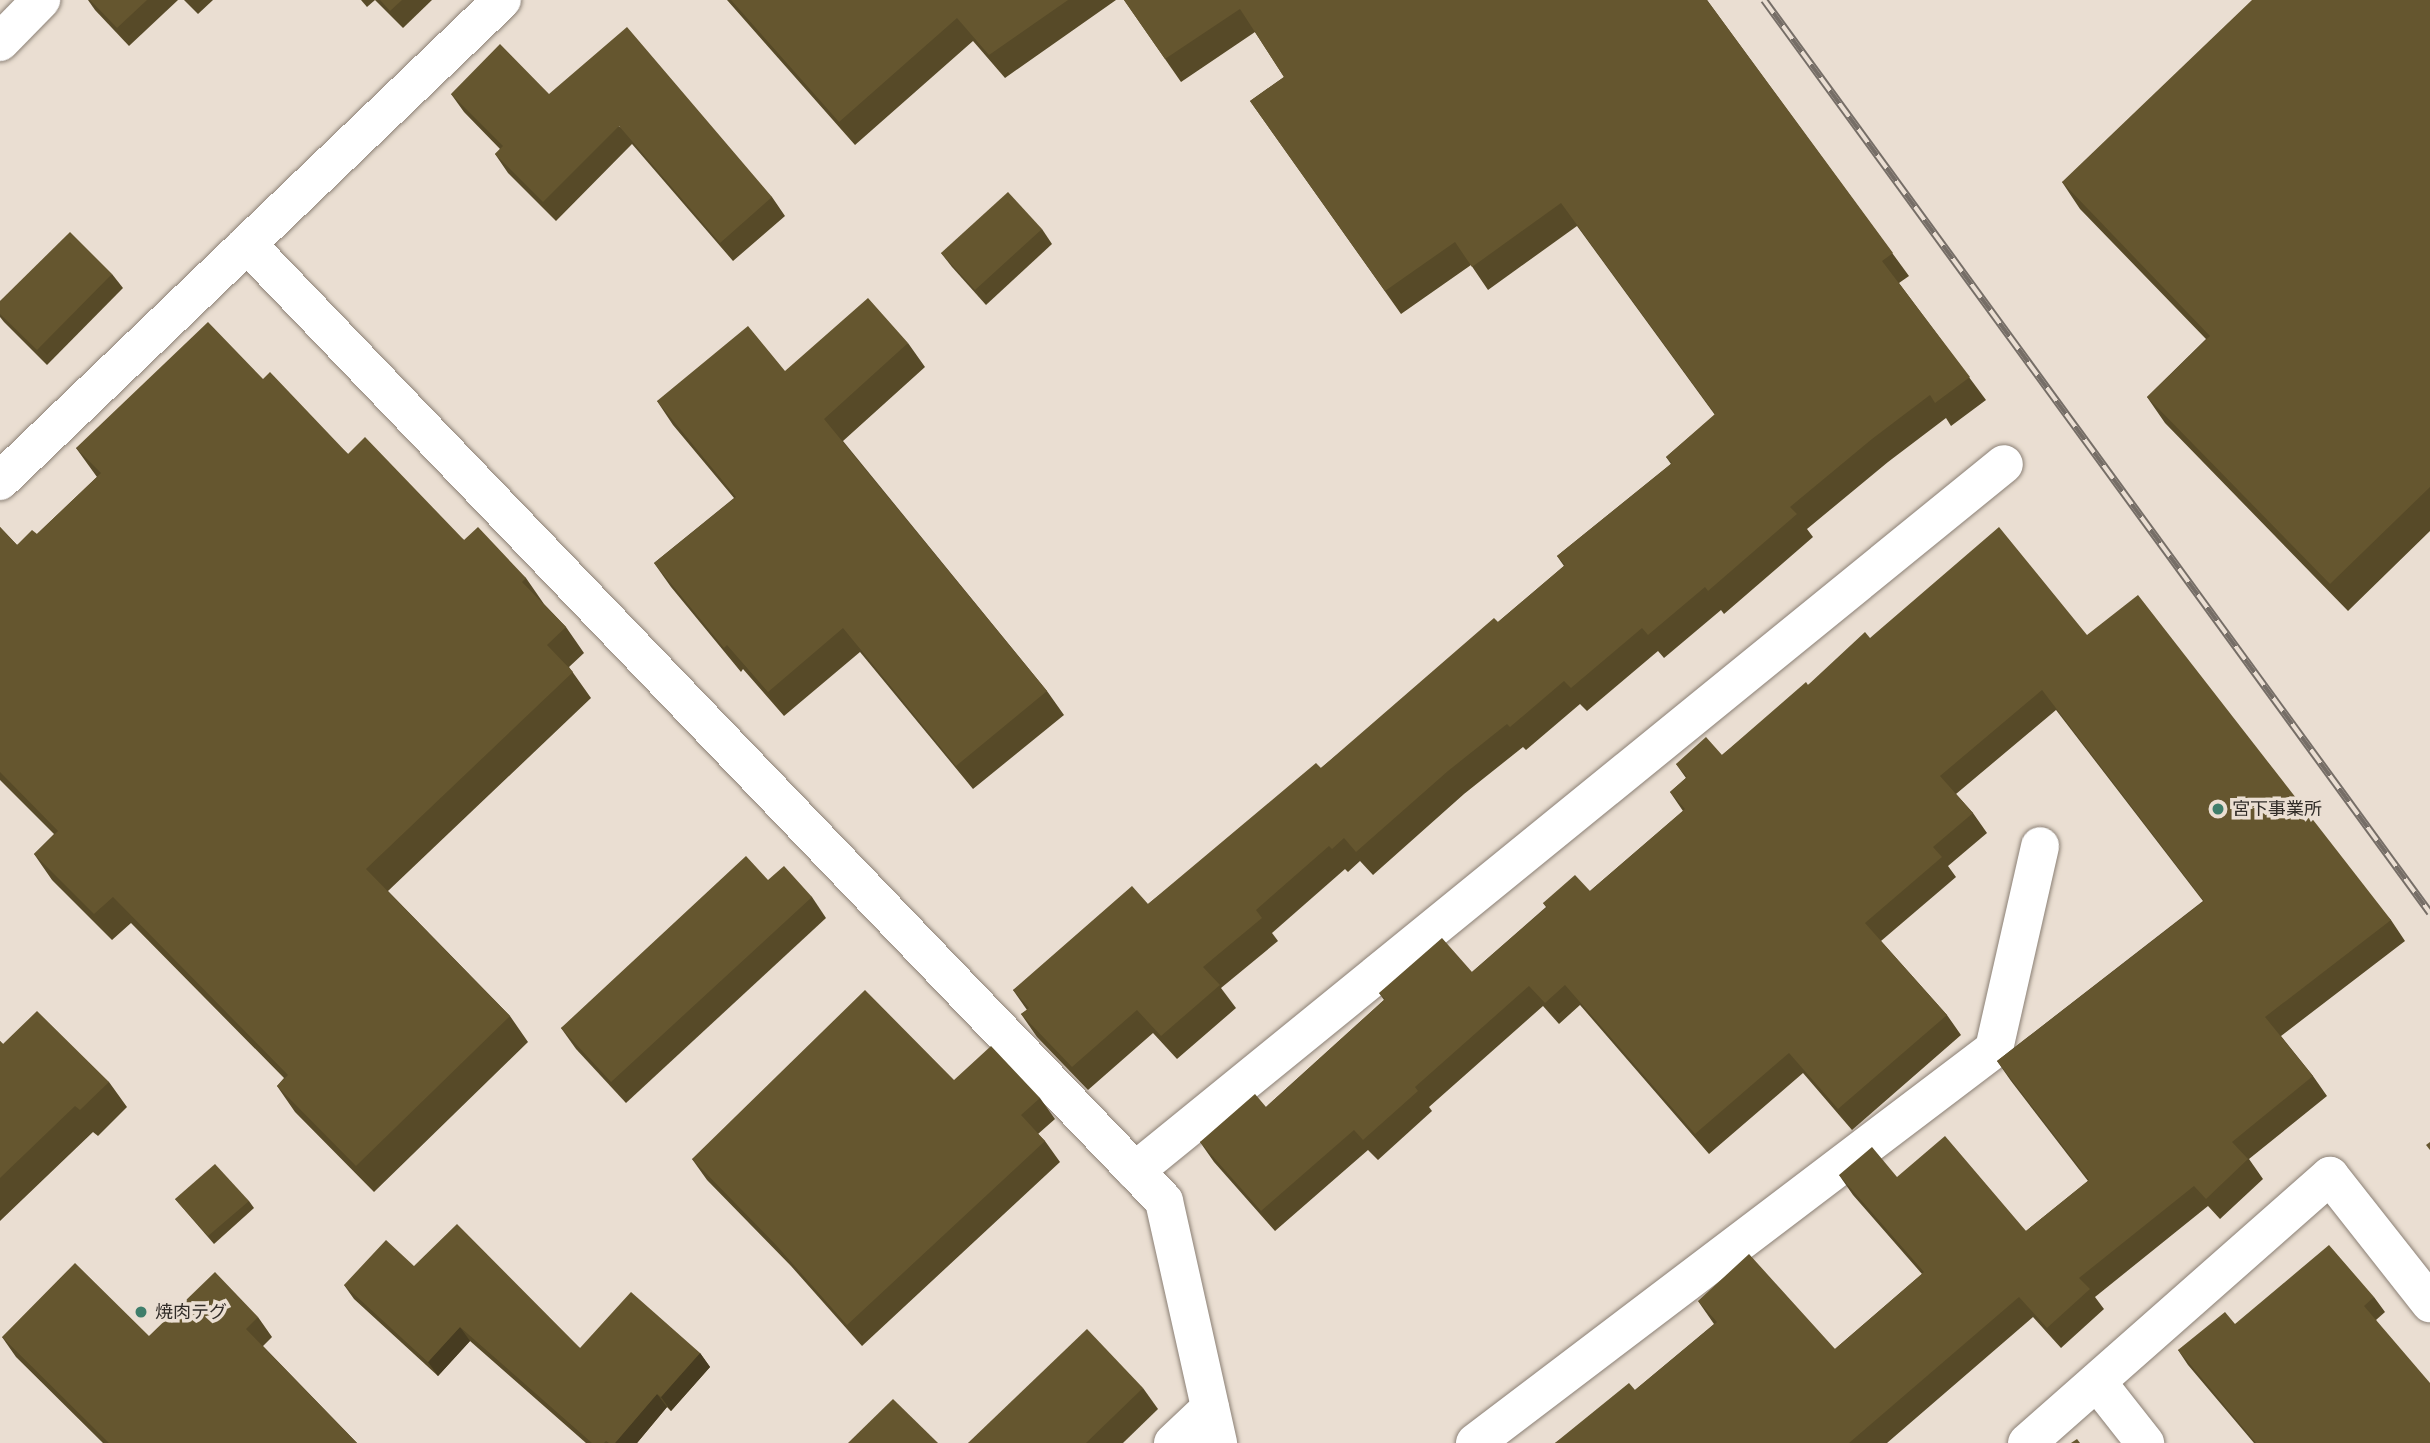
<!DOCTYPE html>
<html>
<head>
<meta charset="utf-8">
<style>
	body { margin:0 }
	#map { position:relative; width:2430px; height:1443px; overflow:hidden; background:#eaded2; font-family:Arial,"Noto Sans JP",sans-serif }
	div>[style] { position:absolute }
	.roads { filter:drop-shadow(0 0 2px #8b8075) drop-shadow(0 0 2px #8b8075) }
	.minor>* { height:38px; margin:-19px; padding:0 19px; transform-origin:19px; border-radius:19px; background:#fff }
	.rail>* { height:8px; margin-top:-4px; transform-origin:0; background:repeating-linear-gradient(90deg,#eaded2 0 16px,#766e67 0 32px); box-sizing:border-box; border-block:2px solid #766e67 }
	.wall>* { inset:0; background:#574a28 }
	.shaded-wall>* { inset:0; background:#473c21 }
	.building>* { inset:0; background:#65562f }
	.dots>* { width:19px; height:19px; translate:-50% -50%; box-sizing:border-box; border:4px solid #eaded2; border-radius:50% }
	span { translate:-50% -50%; white-space:nowrap; text-align:center; line-height:1.15; -webkit-text-stroke:7px #eaded2; paint-order:stroke }
	.poi-label { font-size:18px; color:#312c28 }
	.left { translate:0 -50%; text-align:left }
</style>
</head>
<body>
<div id="map">
	<div class="roads">
		<div class="minor">
			<div style="left:0;top:42px;width:59px;rotate:-45.7deg"></div>
			<div style="left:247px;top:244px;width:1325px;rotate:46.22deg"></div>
			<div style="left:1164px;top:1201px;width:248px;rotate:77.4deg"></div>
			<div style="left:0;top:481px;width:695px;rotate:-43.78deg"></div>
			<div style="left:1135px;top:1171px;width:1120px;rotate:-39.13deg"></div>
			<div style="left:2097px;top:1382px;width:78px;rotate:51.8deg"></div>
			<div style="left:1173px;top:1443px;width:51px;rotate:-43.4deg"></div>
			<div style="left:1475px;top:1443px;width:652px;rotate:-37.2deg"></div>
			<div style="left:1994px;top:1049px;width:208px;rotate:-77.2deg"></div>
			<div style="left:2027px;top:1443px;width:404px;rotate:-41.4deg"></div>
			<div style="left:2330px;top:1176px;width:162px;rotate:51.8deg"></div>
		</div>
	</div>
	<div class="rail">
		<div style="left:1764px;top:0;width:1130px;rotate:53.89deg"></div>
	</div>
	<div class="wall">
		<div style="clip-path:polygon(88px 0,178px 0,129px 46px,95px 10px)"></div>
		<div style="clip-path:polygon(184px 0,213px 0,198px 14px)"></div>
		<div style="clip-path:polygon(361px 0,375px 0,367px 7px)"></div>
		<div style="clip-path:polygon(375px 0,432px 0,403px 28px)"></div>
		<div style="clip-path:polygon(727px 0,1116px 0,1005px 78px,973px 41px,855px 145px)"></div>
		<div style="clip-path:polygon(1124px 0,1707px 0,1909px 276px,1899px 283px,1986px 400px,1951px 426px,1946px 418px,1888px 462px,1807px 529px,1813px 537px,1724px 614px,1721px 610px,1664px 658px,1658px 651px,1587px 711px,1580px 704px,1526px 750px,1523px 747px,1464px 794px,1373px 875px,1360px 861px,1348px 872px,1345px 869px,1272px 933px,1278px 941px,1221px 988px,1236px 1008px,1177px 1059px,1153px 1033px,1088px 1090px,1037px 1037px,1021px 1014px,1027px 1010px,1013px 990px,1148px 904px,1321px 768px,1498px 622px,1564px 566px,1557px 556px,1671px 464px,1666px 457px,1715px 415px,1577px 226px,1488px 290px,1471px 265px,1401px 314px,1250px 101px,1284px 77px,1255px 32px,1181px 82px)"></div>
		<div style="clip-path:polygon(2430px 0,2430px 531px,2348px 611px,2165px 423px,2147px 397px,2206px 339px,2080px 209px,2062px 182px)"></div>
		<div style="clip-path:polygon(451px 94px,549px 94px,772px 197px,785px 216px,733px 261px,632px 144px,556px 221px,508px 173px,495px 154px,500px 149px,464px 112px)"></div>
		<div style="clip-path:polygon(1042px 229px,1052px 244px,986px 305px,952px 267px,941px 253px)"></div>
		<div style="clip-path:polygon(112px 274px,123px 288px,47px 365px,4px 322px,0 317px,0 301px)"></div>
		<div style="clip-path:polygon(908px 343px,925px 367px,843px 441px,1047px 691px,1064px 715px,973px 789px,860px 652px,784px 716px,743px 669px,741px 672px,671px 587px,654px 563px,734px 498px,673px 425px,657px 401px)"></div>
		<div style="clip-path:polygon(263px 379px,348px 454px,464px 540px,526px 578px,544px 604px,566px 627px,584px 653px,569px 667px,591px 698px,388px 891px,510px 1016px,528px 1042px,374px 1192px,295px 1112px,277px 1086px,284px 1078px,131px 923px,112px 940px,52px 880px,34px 854px,54px 834px,0 780px,0 527px,17px 545px,37px 534px,97px 477px,76px 448px)"></div>
		<div style="clip-path:polygon(2087px 635px,2391px 920px,2405px 941px,2281px 1036px,2313px 1076px,2327px 1096px,2249px 1159px,2263px 1179px,2220px 1219px,2208px 1206px,2095px 1297px,2104px 1309px,2061px 1348px,2033px 1317px,1887px 1443px,1555px 1443px,1635px 1390px,1714px 1324px,1698px 1301px,1835px 1349px,1922px 1274px,1853px 1195px,1839px 1175px,1897px 1177px,2026px 1231px,2088px 1181px,2011px 1081px,1997px 1061px,2203px 901px,2056px 710px,1956px 794px,1973px 813px,1987px 833px,1948px 866px,1956px 877px,1881px 941px,1947px 1015px,1961px 1035px,1852px 1130px,1803px 1073px,1709px 1154px,1580px 1005px,1559px 1024px,1543px 1006px,1429px 1107px,1432px 1111px,1378px 1160px,1368px 1150px,1275px 1231px,1214px 1162px,1200px 1142px,1266px 1107px,1384px 1000px,1379px 993px,1472px 972px,1546px 907px,1543px 903px,1590px 891px,1683px 811px,1670px 792px,1686px 778px,1676px 764px,1722px 755px,1808px 685px,1870px 638px)"></div>
		<div style="clip-path:polygon(768px 880px,812px 897px,826px 918px,626px 1103px,576px 1049px,561px 1028px)"></div>
		<div style="clip-path:polygon(0 1041px,3px 1044px,109px 1082px,127px 1107px,98px 1136px,93px 1132px,0 1221px)"></div>
		<div style="clip-path:polygon(954px 1080px,1040px 1098px,1055px 1119px,1038px 1134px,1045px 1141px,1060px 1162px,862px 1346px,791px 1266px,707px 1180px,692px 1159px)"></div>
		<div style="clip-path:polygon(175px 1199px,249px 1201px,254px 1208px,214px 1244px)"></div>
		<div style="clip-path:polygon(414px 1266px,580px 1348px,700px 1353px,710px 1367px,671px 1411px,667px 1407px,637px 1443px,586px 1443px,470px 1341px,438px 1376px,354px 1299px,344px 1285px)"></div>
		<div style="clip-path:polygon(2374px 1297px,2385px 1312px,2376px 1320px,2430px 1443px,2254px 1443px,2188px 1365px,2178px 1350px,2235px 1324px)"></div>
		<div style="clip-path:polygon(258px 1317px,272px 1337px,263px 1346px,357px 1443px,103px 1443px,16px 1357px,2px 1337px,149px 1336px)"></div>
		<div style="clip-path:polygon(1143px 1388px,1158px 1409px,1123px 1443px,968px 1443px)"></div>
	</div>
	<div class="shaded-wall">
		<div style="clip-path:polygon(460px 1327px,470px 1341px,438px 1376px,428px 1362px)"></div>
		<div style="clip-path:polygon(700px 1353px,710px 1367px,671px 1411px,661px 1397px)"></div>
		<div style="clip-path:polygon(657px 1394px,667px 1407px,637px 1443px,615px 1443px)"></div>
	</div>
	<div class="building">
		<div style="clip-path:polygon(90px 0,147px 0,117px 28px)"></div>
		<div style="clip-path:polygon(380px 0,402px 0,390px 11px)"></div>
		<div style="clip-path:polygon(731px 0,1068px 0,989px 55px,957px 18px,839px 122px)"></div>
		<div style="clip-path:polygon(1124px 0,1707px 0,1893px 253px,1882px 261px,1970px 377px,1935px 403px,1930px 395px,1872px 439px,1790px 507px,1797px 514px,1708px 591px,1705px 587px,1648px 635px,1642px 628px,1571px 688px,1564px 681px,1510px 727px,1507px 724px,1448px 771px,1356px 852px,1344px 838px,1332px 849px,1329px 846px,1256px 910px,1262px 918px,1203px 967px,1220px 985px,1161px 1036px,1137px 1010px,1072px 1067px,1021px 1014px,1029px 1008px,1013px 990px,1132px 886px,1148px 904px,1316px 763px,1321px 768px,1494px 618px,1498px 622px,1565px 565px,1557px 556px,1672px 463px,1666px 457px,1715px 414px,1561px 203px,1472px 267px,1455px 242px,1385px 291px,1250px 101px,1284px 77px,1240px 9px,1165px 59px)"></div>
		<div style="clip-path:polygon(2252px 0,2430px 0,2430px 487px,2330px 584px,2147px 397px,2210px 336px,2062px 182px)"></div>
		<div style="clip-path:polygon(627px 27px,772px 197px,720px 243px,619px 126px,543px 202px,495px 154px,503px 146px,451px 94px,500px 44px,549px 94px)"></div>
		<div style="clip-path:polygon(1008px 192px,1042px 229px,975px 290px,941px 253px)"></div>
		<div style="clip-path:polygon(70px 232px,112px 274px,37px 350px,0 314px,0 301px)"></div>
		<div style="clip-path:polygon(868px 298px,908px 343px,824px 419px,1047px 691px,956px 766px,843px 628px,768px 692px,727px 645px,724px 648px,654px 563px,736px 497px,657px 401px,748px 326px,785px 371px)"></div>
		<div style="clip-path:polygon(208px 322px,263px 379px,270px 372px,348px 454px,365px 437px,464px 540px,478px 527px,526px 578px,522px 582px,566px 627px,547px 645px,573px 672px,366px 869px,510px 1016px,356px 1166px,277px 1086px,288px 1075px,113px 897px,94px 914px,34px 854px,58px 831px,0 772px,0 527px,17px 545px,32px 530px,37px 534px,101px 473px,76px 448px)"></div>
		<div style="clip-path:polygon(1999px 527px,2087px 635px,2138px 595px,2391px 920px,2265px 1017px,2313px 1076px,2232px 1142px,2248px 1159px,2206px 1199px,2194px 1186px,2079px 1278px,2090px 1289px,2047px 1328px,2019px 1297px,1849px 1443px,1555px 1443px,1629px 1383px,1635px 1390px,1717px 1322px,1698px 1301px,1749px 1254px,1835px 1349px,1924px 1272px,1839px 1175px,1872px 1147px,1897px 1177px,1945px 1136px,2026px 1231px,2089px 1180px,1997px 1061px,2204px 901px,2042px 690px,1940px 776px,1973px 813px,1933px 847px,1942px 857px,1865px 923px,1947px 1015px,1838px 1109px,1789px 1053px,1695px 1134px,1565px 985px,1545px 1003px,1529px 986px,1415px 1087px,1418px 1091px,1363px 1140px,1354px 1130px,1261px 1211px,1200px 1142px,1255px 1094px,1266px 1107px,1385px 999px,1379px 993px,1442px 938px,1472px 972px,1547px 907px,1543px 903px,1575px 875px,1590px 891px,1685px 809px,1670px 792px,1687px 777px,1676px 764px,1706px 737px,1722px 755px,1806px 682px,1808px 685px,1865px 632px,1870px 638px)"></div>
		<div style="clip-path:polygon(746px 856px,768px 880px,784px 866px,812px 897px,611px 1082px,561px 1028px)"></div>
		<div style="clip-path:polygon(865px 990px,954px 1080px,991px 1046px,1040px 1098px,1021px 1115px,1045px 1141px,847px 1325px,776px 1245px,692px 1159px)"></div>
		<div style="clip-path:polygon(37px 1011px,109px 1082px,80px 1110px,75px 1106px,0 1178px,0 1041px,3px 1044px)"></div>
		<div style="clip-path:polygon(2430px 1142px,2430px 1150px,2426px 1145px)"></div>
		<div style="clip-path:polygon(215px 1164px,249px 1201px,208px 1236px,175px 1199px)"></div>
		<div style="clip-path:polygon(457px 1224px,580px 1348px,631px 1292px,700px 1353px,661px 1397px,657px 1394px,615px 1443px,609px 1443px,606px 1441px,604px 1443px,592px 1443px,460px 1327px,428px 1362px,344px 1285px,386px 1240px,414px 1266px)"></div>
		<div style="clip-path:polygon(2329px 1245px,2374px 1297px,2364px 1306px,2430px 1383px,2430px 1443px,2256px 1443px,2178px 1350px,2225px 1312px,2235px 1324px)"></div>
		<div style="clip-path:polygon(75px 1263px,149px 1336px,215px 1272px,258px 1317px,246px 1329px,357px 1443px,109px 1443px,2px 1337px)"></div>
		<div style="clip-path:polygon(1087px 1329px,1143px 1388px,1086px 1443px,968px 1443px)"></div>
		<div style="clip-path:polygon(893px 1399px,938px 1443px,848px 1443px)"></div>
		<div style="clip-path:polygon(2077px 1439px,2080px 1443px,2071px 1443px)"></div>
	</div>
	<div class="dots">
		<div style="left:2218px;top:809px;background:#3f7e6b"></div>
		<div style="left:141px;top:1312px;background:#3f7e6b"></div>
	</div>
	<div class="poi-label">
		<span class="left" style="left:2232px;top:809px">宮下事業所</span>
		<span class="left" style="left:155px;top:1312px">焼肉テグ</span>
	</div>
</div>
</body>
</html>
